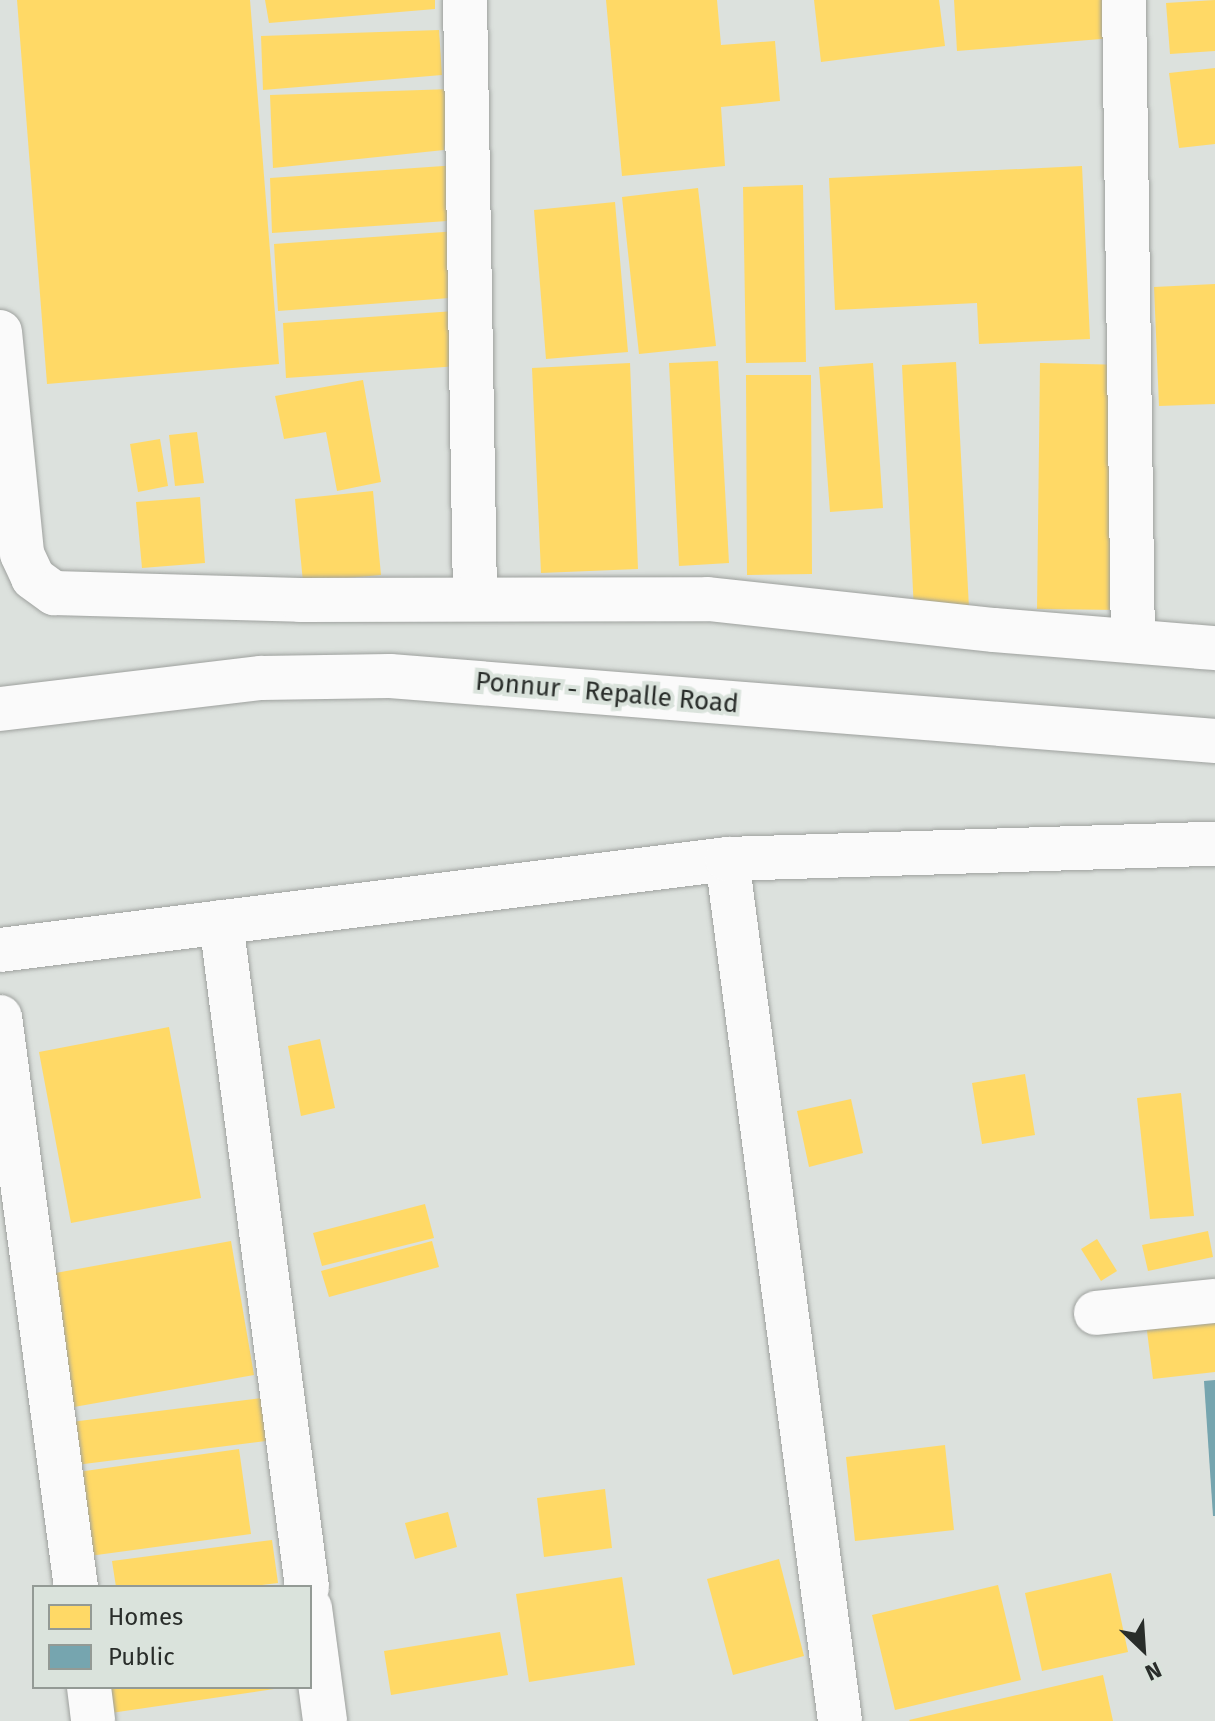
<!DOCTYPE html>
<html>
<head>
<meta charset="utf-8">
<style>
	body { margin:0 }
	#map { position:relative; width:1215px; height:1721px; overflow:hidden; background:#dce1dd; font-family:"Fira Sans",sans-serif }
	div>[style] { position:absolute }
	.homes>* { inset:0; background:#ffd966 }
	.public>* { inset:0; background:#76a5af }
	.roads { filter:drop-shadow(0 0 2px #9ea19e) drop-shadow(0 0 2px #9ea19e) }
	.minor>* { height:44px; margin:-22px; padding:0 22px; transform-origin:22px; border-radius:22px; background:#fafafa }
	.secondary>* { height:44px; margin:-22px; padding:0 22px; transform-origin:22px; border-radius:22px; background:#fafafa }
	span { translate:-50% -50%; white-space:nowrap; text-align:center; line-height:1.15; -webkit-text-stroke:8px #dae3dc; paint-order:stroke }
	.street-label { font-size:26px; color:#292d2a }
	.legend { position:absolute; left:32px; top:1585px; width:280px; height:104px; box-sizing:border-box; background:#dae3dc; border:2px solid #939a95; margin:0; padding:10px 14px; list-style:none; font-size:24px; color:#292d2a }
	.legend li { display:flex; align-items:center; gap:16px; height:40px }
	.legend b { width:40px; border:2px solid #939a95 }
	.north { position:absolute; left:1103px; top:1609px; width:80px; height:80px; -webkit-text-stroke:6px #dae3dc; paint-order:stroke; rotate:155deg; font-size:22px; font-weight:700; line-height:32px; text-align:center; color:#292d2a }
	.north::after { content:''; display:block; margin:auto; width:28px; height:36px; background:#292d2a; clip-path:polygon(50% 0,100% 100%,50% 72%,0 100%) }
</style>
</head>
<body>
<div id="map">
	<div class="homes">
		<div style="clip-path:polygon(17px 0,250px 0,279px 364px,47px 384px)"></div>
		<div style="clip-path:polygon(265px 0,435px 0,435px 9px,269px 23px)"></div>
		<div style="clip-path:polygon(606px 0,717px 0,721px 45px,775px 41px,780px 101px,721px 107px,725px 166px,622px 176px)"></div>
		<div style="clip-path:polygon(814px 0,939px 0,945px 46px,821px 62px)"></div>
		<div style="clip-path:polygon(954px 0,1111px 0,1113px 38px,957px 51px)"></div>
		<div style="clip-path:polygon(1215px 0,1215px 51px,1170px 54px,1166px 3px)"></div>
		<div style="clip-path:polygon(439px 30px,442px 75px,263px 90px,261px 36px)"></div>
		<div style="clip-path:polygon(1215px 68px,1215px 144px,1179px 148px,1169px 73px)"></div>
		<div style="clip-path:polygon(452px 89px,444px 150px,273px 168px,270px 95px)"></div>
		<div style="clip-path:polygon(458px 165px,462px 220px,272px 233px,270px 178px)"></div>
		<div style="clip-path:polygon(1082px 166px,1090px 339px,979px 344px,977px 303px,835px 310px,829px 178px)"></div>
		<div style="clip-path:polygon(803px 185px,806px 362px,746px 363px,743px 187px)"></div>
		<div style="clip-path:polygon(698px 188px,716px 346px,639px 354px,622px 197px)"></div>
		<div style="clip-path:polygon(615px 202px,628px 352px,546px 359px,534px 210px)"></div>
		<div style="clip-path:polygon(458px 231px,463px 297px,278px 311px,274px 244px)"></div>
		<div style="clip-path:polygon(1215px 284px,1215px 404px,1159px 406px,1154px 287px)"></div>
		<div style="clip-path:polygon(455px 311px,459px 366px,286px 378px,283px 323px)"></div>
		<div style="clip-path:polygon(718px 361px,729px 563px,679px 566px,669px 363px)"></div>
		<div style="clip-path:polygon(956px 362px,969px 608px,914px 611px,902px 365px)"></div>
		<div style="clip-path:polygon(630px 363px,638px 569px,541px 573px,532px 368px)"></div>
		<div style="clip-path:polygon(873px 363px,883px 508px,830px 512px,819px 367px)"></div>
		<div style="clip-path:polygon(1040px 363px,1127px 365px,1124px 610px,1037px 609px)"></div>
		<div style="clip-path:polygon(746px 375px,811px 375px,812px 574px,747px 575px)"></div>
		<div style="clip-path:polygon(363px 380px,381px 482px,337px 491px,326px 432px,284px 439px,275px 396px)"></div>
		<div style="clip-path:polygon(197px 432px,204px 483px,175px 486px,169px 435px)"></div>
		<div style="clip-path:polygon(160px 439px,168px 486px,138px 492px,130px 444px)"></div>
		<div style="clip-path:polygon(373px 491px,381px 575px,303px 582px,295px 499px)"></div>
		<div style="clip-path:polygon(200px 497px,205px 563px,142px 568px,136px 502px)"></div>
		<div style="clip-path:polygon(169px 1027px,201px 1198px,71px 1223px,39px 1052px)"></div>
		<div style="clip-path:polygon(320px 1039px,335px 1108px,301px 1116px,288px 1046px)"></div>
		<div style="clip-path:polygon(1025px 1074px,1035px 1135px,982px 1144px,972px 1083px)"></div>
		<div style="clip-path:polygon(1181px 1093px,1194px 1216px,1150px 1219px,1137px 1098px)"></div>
		<div style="clip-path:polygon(851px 1099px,863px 1153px,809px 1167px,797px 1111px)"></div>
		<div style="clip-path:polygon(425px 1204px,434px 1238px,322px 1266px,313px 1233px)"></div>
		<div style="clip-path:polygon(1208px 1231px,1213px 1257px,1148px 1271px,1142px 1245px)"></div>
		<div style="clip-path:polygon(1097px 1239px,1117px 1271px,1101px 1281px,1081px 1249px)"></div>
		<div style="clip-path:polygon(231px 1241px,254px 1375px,74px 1407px,50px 1274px)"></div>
		<div style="clip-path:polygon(432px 1241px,439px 1267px,329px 1297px,321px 1271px)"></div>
		<div style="clip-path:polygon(1215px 1321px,1215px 1372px,1153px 1379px,1146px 1323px)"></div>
		<div style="clip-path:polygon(261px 1398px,266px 1441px,76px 1465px,71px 1422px)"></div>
		<div style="clip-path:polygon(945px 1445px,954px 1530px,855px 1541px,846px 1457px)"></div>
		<div style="clip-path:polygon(239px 1449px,251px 1534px,82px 1557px,71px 1473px)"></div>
		<div style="clip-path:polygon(605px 1489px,612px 1548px,544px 1557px,537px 1498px)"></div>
		<div style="clip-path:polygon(448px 1512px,457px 1547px,415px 1559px,405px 1523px)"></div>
		<div style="clip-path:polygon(272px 1540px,278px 1583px,247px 1587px,116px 1587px,112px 1561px)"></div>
		<div style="clip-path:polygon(779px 1559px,804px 1656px,733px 1675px,707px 1579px)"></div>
		<div style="clip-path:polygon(1111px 1573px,1128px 1652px,1042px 1671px,1025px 1593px)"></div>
		<div style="clip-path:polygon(622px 1577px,635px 1665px,529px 1682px,516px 1594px)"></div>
		<div style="clip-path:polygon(998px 1585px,1021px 1680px,895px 1710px,872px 1615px)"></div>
		<div style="clip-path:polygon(500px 1632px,508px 1675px,391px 1695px,384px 1651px)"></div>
		<div style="clip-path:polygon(1103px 1675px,1113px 1721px,910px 1721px,909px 1720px)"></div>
		<div style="clip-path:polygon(99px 1687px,274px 1687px,274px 1689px,104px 1714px)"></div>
	</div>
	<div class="public">
		<div style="clip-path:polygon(1215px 1380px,1215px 1516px,1213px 1516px,1204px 1381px)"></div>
	</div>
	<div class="roads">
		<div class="minor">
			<div style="left:465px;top:0;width:597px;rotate:89.04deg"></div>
			<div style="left:1124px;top:0;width:641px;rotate:89.2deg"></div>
			<div style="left:0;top:332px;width:223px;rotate:84.3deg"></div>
			<div style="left:22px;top:554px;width:26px;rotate:65deg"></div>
			<div style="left:33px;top:578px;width:26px;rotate:36deg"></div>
			<div style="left:54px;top:593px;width:246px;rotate:1.6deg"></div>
			<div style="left:300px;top:600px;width:408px;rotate:-0.1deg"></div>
			<div style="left:708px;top:599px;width:288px;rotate:6.2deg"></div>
			<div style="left:994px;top:630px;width:222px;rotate:4.7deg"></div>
			<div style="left:727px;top:859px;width:869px;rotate:82.53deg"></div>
			<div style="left:221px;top:922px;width:671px;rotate:82.63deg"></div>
			<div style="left:0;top:950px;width:733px;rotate:-7.13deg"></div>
			<div style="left:727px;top:859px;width:488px;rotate:-1.8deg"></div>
			<div style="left:0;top:1017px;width:575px;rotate:82.41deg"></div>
			<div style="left:1096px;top:1313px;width:120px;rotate:-5.8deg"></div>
			<div style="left:310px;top:1608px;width:114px;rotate:82.4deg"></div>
			<div style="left:89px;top:1687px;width:34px;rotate:83deg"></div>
		</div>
		<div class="secondary">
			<div style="left:0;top:709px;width:263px;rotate:-6.8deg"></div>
			<div style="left:261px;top:678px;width:129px;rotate:-0.9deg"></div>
			<div style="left:390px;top:676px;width:828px;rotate:4.5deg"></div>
		</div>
	</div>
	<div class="street-label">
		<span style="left:607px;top:693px;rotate:5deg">Ponnur - Repalle Road</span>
	</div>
	<ul class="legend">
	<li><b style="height:22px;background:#ffd966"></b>Homes</li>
	<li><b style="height:22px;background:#76a5af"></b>Public</li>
	</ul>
	<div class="north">N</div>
</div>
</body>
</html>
